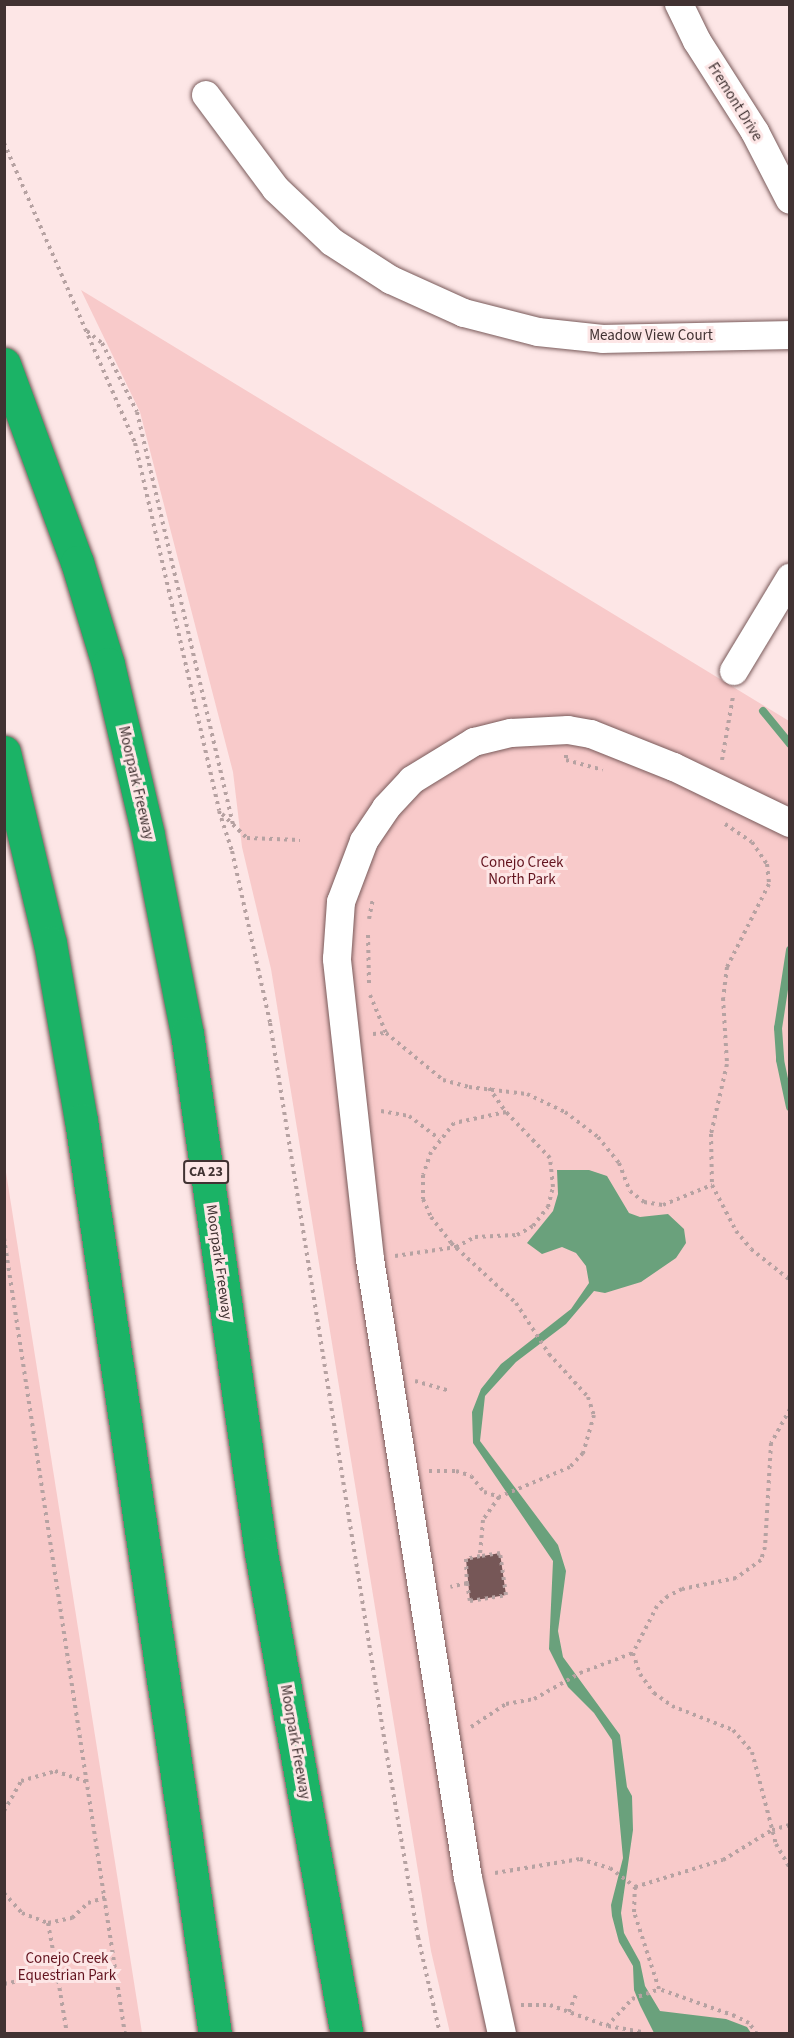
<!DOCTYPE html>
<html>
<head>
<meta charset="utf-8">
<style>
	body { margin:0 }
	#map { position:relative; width:794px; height:2038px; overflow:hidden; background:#fde6e6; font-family:"Source Sans 3",sans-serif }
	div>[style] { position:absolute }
	.green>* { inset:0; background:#f8caca }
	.water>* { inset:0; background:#6aa17c }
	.stream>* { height:8px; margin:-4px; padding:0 4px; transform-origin:4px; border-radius:4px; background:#6aa17c }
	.building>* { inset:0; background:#765757 }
	.path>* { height:4px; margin-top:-2px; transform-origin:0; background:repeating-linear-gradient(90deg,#b6a2a2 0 3px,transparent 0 7.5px) }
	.roads { filter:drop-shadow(0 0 2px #795a5a) drop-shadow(0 0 2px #795a5a) }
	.minor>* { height:28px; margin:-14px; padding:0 14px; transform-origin:14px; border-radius:14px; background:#fff }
	.highway>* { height:33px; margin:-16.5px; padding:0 16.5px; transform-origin:16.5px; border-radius:16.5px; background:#1bb366 }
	span { translate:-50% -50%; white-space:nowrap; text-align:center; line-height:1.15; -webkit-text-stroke:6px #fde6e6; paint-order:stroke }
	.shield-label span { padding:2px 4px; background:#fde6e6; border:2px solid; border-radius:4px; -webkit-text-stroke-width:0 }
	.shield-label { font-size:14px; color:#413232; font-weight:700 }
	.street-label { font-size:15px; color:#413232 }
	.park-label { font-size:15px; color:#63141f }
	.frame { position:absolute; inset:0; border:6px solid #413232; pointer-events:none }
</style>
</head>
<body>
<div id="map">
	<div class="green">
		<div style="clip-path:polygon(81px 290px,789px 721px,789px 2033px,450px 2033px,431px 1951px,271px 969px,242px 847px,233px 772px,140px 412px)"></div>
		<div style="clip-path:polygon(5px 1166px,142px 2033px,5px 2033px)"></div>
	</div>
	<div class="water">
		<div style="clip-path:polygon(557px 1170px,589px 1170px,607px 1176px,629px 1213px,640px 1217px,668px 1214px,684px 1229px,686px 1243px,676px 1258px,641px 1282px,605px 1293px,594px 1291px,566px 1324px,516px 1362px,485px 1396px,480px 1441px,558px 1545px,566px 1571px,558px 1631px,563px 1657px,620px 1735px,627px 1787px,632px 1796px,633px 1830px,621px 1913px,624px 1933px,640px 1962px,645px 1986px,660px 2011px,726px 2019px,747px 2027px,751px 2033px,654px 2033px,640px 2005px,634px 1990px,633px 1966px,619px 1942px,612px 1916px,611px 1905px,623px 1858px,612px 1740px,594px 1713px,568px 1687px,549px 1649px,553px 1561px,473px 1443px,472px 1412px,481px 1389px,501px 1364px,571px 1309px,589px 1283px,586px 1266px,576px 1253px,562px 1247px,542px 1254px,527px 1243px,553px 1211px,558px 1194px)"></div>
	</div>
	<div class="stream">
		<div style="left:763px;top:711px;width:43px;rotate:50.7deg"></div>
		<div style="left:790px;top:950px;width:79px;rotate:98.7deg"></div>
		<div style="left:778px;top:1028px;width:32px;rotate:86deg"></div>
		<div style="left:780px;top:1060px;width:48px;rotate:78deg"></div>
	</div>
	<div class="building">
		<div style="clip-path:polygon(500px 1553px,506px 1595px,470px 1601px,466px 1559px)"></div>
	</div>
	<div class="path">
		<div style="left:4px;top:143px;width:327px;rotate:66.4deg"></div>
		<div style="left:135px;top:443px;width:377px;rotate:77.1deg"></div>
		<div style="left:219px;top:811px;width:42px;rotate:72deg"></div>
		<div style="left:232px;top:851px;width:176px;rotate:77.5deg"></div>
		<div style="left:270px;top:1023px;width:736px;rotate:80.93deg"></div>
		<div style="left:386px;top:1750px;width:190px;rotate:80.3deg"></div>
		<div style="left:418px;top:1937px;width:99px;rotate:77.2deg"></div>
		<div style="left:87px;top:331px;width:19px;rotate:39deg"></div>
		<div style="left:102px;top:343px;width:77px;rotate:63.1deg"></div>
		<div style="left:137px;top:412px;width:427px;rotate:76.9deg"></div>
		<div style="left:566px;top:755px;width:5px;rotate:90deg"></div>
		<div style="left:566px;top:760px;width:38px;rotate:15deg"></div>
		<div style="left:722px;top:760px;width:65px;rotate:-80.2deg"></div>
		<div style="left:222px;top:814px;width:35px;rotate:44deg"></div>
		<div style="left:247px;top:838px;width:53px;rotate:2.2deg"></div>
		<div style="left:725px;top:824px;width:32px;rotate:34deg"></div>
		<div style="left:752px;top:842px;width:27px;rotate:56deg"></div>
		<div style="left:767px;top:864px;width:20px;rotate:84deg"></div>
		<div style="left:769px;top:884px;width:93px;rotate:116.8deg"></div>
		<div style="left:727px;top:967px;width:31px;rotate:97deg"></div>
		<div style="left:723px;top:998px;width:66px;rotate:86.5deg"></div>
		<div style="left:727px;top:1064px;width:72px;rotate:102.9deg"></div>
		<div style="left:711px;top:1134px;width:51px;rotate:88.9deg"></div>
		<div style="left:712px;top:1185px;width:52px;rotate:62.4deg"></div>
		<div style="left:736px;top:1231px;width:23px;rotate:50deg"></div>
		<div style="left:751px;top:1249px;width:50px;rotate:38.5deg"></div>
		<div style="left:369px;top:919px;width:20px;rotate:-79deg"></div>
		<div style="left:368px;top:935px;width:49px;rotate:88.8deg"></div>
		<div style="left:370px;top:995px;width:41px;rotate:67.2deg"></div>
		<div style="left:373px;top:1034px;width:13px;rotate:-4deg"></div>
		<div style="left:386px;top:1033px;width:74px;rotate:39.5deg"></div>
		<div style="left:443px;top:1080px;width:27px;rotate:15deg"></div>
		<div style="left:469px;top:1087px;width:58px;rotate:6.9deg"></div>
		<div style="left:527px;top:1094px;width:42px;rotate:25.3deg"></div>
		<div style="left:565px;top:1112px;width:41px;rotate:37.1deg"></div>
		<div style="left:598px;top:1137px;width:33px;rotate:51deg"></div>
		<div style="left:619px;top:1163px;width:30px;rotate:69deg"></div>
		<div style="left:630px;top:1191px;width:18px;rotate:38deg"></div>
		<div style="left:644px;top:1202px;width:19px;rotate:9deg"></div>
		<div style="left:663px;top:1205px;width:53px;rotate:-22.2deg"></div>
		<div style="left:489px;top:1088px;width:29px;rotate:55deg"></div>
		<div style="left:506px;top:1112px;width:53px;rotate:168.1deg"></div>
		<div style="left:454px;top:1123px;width:37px;rotate:128deg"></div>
		<div style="left:431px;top:1152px;width:24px;rotate:109deg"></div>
		<div style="left:423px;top:1175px;width:24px;rotate:90deg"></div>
		<div style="left:423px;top:1199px;width:20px;rotate:66deg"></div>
		<div style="left:431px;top:1217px;width:33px;rotate:52deg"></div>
		<div style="left:451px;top:1243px;width:88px;rotate:42.7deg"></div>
		<div style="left:516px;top:1303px;width:61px;rotate:57.1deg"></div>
		<div style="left:549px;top:1354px;width:58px;rotate:47.8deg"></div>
		<div style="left:588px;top:1397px;width:19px;rotate:72deg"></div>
		<div style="left:594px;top:1415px;width:40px;rotate:106deg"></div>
		<div style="left:583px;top:1453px;width:19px;rotate:133deg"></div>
		<div style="left:570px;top:1467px;width:77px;rotate:157.1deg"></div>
		<div style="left:381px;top:1111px;width:28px;rotate:10deg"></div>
		<div style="left:409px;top:1116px;width:38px;rotate:37deg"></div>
		<div style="left:4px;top:1238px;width:805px;rotate:81.36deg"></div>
		<div style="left:395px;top:1256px;width:62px;rotate:-8.4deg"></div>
		<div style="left:456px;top:1247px;width:21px;rotate:-28deg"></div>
		<div style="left:475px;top:1237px;width:42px;rotate:-2.7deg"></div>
		<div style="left:517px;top:1235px;width:18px;rotate:-29deg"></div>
		<div style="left:533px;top:1226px;width:24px;rotate:-52deg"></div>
		<div style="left:548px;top:1207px;width:21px;rotate:-76deg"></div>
		<div style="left:553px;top:1187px;width:29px;rotate:-96deg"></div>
		<div style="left:550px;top:1158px;width:64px;rotate:-133.7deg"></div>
		<div style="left:415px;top:1381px;width:37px;rotate:16deg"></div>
		<div style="left:790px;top:1409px;width:39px;rotate:119deg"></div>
		<div style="left:771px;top:1443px;width:104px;rotate:93.3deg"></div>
		<div style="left:765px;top:1547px;width:14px;rotate:107deg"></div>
		<div style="left:761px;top:1560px;width:31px;rotate:144deg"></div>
		<div style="left:736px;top:1578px;width:55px;rotate:168.5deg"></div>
		<div style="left:682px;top:1589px;width:16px;rotate:153deg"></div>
		<div style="left:668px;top:1596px;width:15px;rotate:138deg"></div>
		<div style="left:657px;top:1606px;width:53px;rotate:117.1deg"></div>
		<div style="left:633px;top:1653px;width:22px;rotate:72deg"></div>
		<div style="left:640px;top:1674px;width:24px;rotate:54deg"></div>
		<div style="left:654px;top:1693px;width:22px;rotate:36deg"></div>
		<div style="left:672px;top:1706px;width:66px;rotate:21.5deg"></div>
		<div style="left:733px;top:1730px;width:29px;rotate:49deg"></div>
		<div style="left:752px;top:1752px;width:95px;rotate:75.4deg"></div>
		<div style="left:776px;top:1844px;width:28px;rotate:60deg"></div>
		<div style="left:429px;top:1471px;width:27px"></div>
		<div style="left:456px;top:1471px;width:16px;rotate:18deg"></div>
		<div style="left:471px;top:1476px;width:21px;rotate:51deg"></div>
		<div style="left:484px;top:1492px;width:16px;rotate:18deg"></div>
		<div style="left:499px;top:1497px;width:28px;rotate:125deg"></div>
		<div style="left:483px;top:1520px;width:36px;rotate:95deg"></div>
		<div style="left:480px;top:1556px;width:14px;rotate:168deg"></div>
		<div style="left:466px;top:1559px;width:24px;rotate:88deg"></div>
		<div style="left:467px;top:1583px;width:17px;rotate:167deg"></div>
		<div style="left:467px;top:1583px;width:18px;rotate:81deg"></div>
		<div style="left:470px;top:1601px;width:36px;rotate:-9deg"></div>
		<div style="left:506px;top:1595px;width:42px;rotate:-98.1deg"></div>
		<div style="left:500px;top:1553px;width:20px;rotate:171deg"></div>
		<div style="left:471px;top:1727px;width:42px;rotate:-33.3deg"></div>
		<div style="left:506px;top:1704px;width:28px;rotate:-10deg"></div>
		<div style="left:534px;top:1699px;width:53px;rotate:-29.5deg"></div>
		<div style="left:580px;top:1673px;width:57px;rotate:-20.7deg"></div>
		<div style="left:4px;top:1811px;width:34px;rotate:-60deg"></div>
		<div style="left:21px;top:1781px;width:35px;rotate:-16deg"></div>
		<div style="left:55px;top:1771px;width:36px;rotate:19deg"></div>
		<div style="left:495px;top:1873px;width:86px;rotate:-9.4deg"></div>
		<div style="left:580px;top:1859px;width:31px;rotate:17deg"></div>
		<div style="left:610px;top:1868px;width:31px;rotate:37deg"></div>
		<div style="left:4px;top:1893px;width:27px;rotate:48deg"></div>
		<div style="left:22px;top:1913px;width:28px;rotate:21deg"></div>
		<div style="left:48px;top:1923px;width:25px;rotate:-12deg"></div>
		<div style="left:72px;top:1918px;width:22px;rotate:-43deg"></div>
		<div style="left:88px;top:1903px;width:19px;rotate:-18deg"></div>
		<div style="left:48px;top:1923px;width:51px;rotate:79.8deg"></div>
		<div style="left:4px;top:1984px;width:54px;rotate:-11.7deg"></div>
		<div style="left:57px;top:1973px;width:62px;rotate:80.7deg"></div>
		<div style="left:521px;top:2005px;width:29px"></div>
		<div style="left:550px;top:2005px;width:61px;rotate:20.2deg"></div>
		<div style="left:607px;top:2026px;width:37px;rotate:-47deg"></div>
		<div style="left:632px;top:1999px;width:29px;rotate:-20deg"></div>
		<div style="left:569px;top:2012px;width:22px;rotate:-68deg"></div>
		<div style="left:608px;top:2026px;width:36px;rotate:10deg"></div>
		<div style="left:757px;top:2034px;width:14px;rotate:-126deg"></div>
		<div style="left:749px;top:2023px;width:16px;rotate:-153deg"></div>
		<div style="left:735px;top:2016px;width:81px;rotate:-160.4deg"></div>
		<div style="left:659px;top:1989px;width:81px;rotate:-108deg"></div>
		<div style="left:634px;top:1912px;width:25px;rotate:-88deg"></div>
		<div style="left:635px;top:1887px;width:92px;rotate:-17.1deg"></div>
		<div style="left:723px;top:1860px;width:57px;rotate:-31.5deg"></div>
		<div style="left:772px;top:1830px;width:19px;rotate:-16deg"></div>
	</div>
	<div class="roads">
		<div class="minor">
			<div style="left:679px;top:4px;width:41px;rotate:64.1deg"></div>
			<div style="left:697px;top:41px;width:108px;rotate:57.5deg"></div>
			<div style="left:755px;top:132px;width:76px;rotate:62.8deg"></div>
			<div style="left:206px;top:95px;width:117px;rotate:53.3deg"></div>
			<div style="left:276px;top:189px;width:77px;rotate:43.4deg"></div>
			<div style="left:332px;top:242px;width:70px;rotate:32.8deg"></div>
			<div style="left:391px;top:280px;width:80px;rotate:24.3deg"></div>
			<div style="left:464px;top:313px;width:76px;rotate:14.4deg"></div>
			<div style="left:538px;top:332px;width:65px;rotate:6.1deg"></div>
			<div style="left:603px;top:339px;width:187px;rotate:-1.2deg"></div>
			<div style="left:734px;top:671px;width:109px;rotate:-58.9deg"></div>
			<div style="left:502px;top:2034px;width:160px;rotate:-102.3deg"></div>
			<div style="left:468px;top:1878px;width:627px;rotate:-99deg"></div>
			<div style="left:370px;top:1259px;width:302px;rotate:-96.3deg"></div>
			<div style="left:337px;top:959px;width:57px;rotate:-86deg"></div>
			<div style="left:341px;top:902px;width:65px;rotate:-69.3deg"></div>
			<div style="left:364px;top:841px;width:40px;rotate:-56deg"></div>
			<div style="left:386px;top:808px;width:38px;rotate:-47deg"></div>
			<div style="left:412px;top:780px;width:73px;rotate:-31.5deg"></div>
			<div style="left:474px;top:742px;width:38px;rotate:-14deg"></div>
			<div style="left:511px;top:733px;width:57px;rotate:-3deg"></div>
			<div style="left:568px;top:730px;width:23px;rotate:10deg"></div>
			<div style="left:591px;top:734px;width:89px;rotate:21.7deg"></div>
			<div style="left:674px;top:767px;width:129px;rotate:25.8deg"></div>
		</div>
		<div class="highway">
			<div style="left:4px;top:364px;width:211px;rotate:69.8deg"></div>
			<div style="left:77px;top:562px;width:107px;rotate:73.1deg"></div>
			<div style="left:108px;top:664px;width:176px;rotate:76.8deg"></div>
			<div style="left:148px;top:835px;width:202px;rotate:78.9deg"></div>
			<div style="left:187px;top:1033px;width:525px;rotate:81.9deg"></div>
			<div style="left:261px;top:1553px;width:489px;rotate:79.9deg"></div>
			<div style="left:4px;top:752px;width:196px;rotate:76.5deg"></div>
			<div style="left:50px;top:943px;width:180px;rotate:80.1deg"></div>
			<div style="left:81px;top:1120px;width:924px;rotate:81.66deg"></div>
		</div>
	</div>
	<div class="shield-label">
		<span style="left:206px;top:1172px">CA 23</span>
	</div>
	<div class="street-label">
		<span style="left:735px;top:102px;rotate:58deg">Fremont Drive</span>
		<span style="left:651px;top:336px">Meadow View Court</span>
		<span style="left:136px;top:783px;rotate:77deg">Moorpark Freeway</span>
		<span style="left:219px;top:1262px;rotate:82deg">Moorpark Freeway</span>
		<span style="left:295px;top:1742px;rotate:80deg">Moorpark Freeway</span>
	</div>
	<div class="park-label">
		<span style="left:522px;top:871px">Conejo Creek<br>North Park</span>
		<span style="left:67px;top:1967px">Conejo Creek<br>Equestrian Park</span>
	</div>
	<div class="frame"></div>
</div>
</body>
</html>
